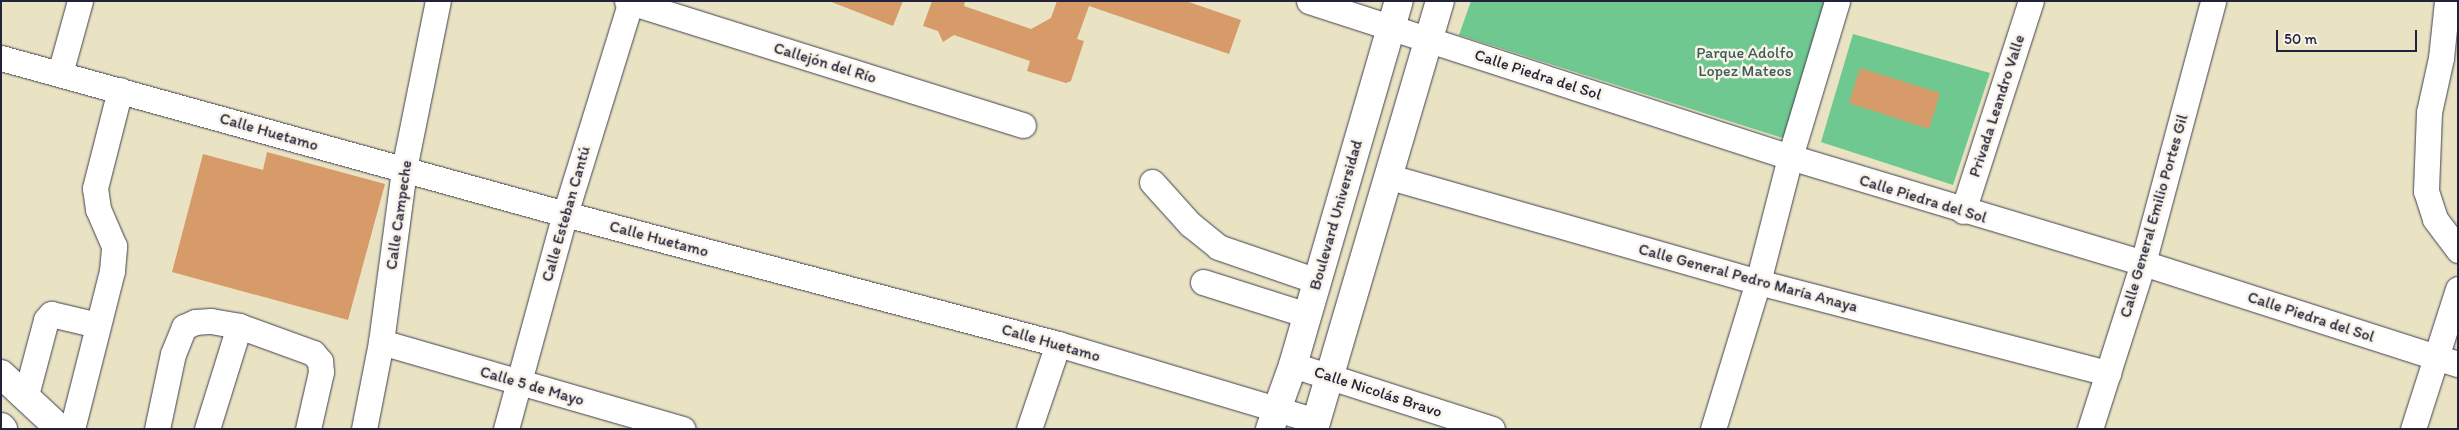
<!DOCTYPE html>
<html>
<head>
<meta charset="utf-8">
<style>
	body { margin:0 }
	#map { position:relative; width:2459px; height:430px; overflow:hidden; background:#e9e3c3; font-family:Itim,sans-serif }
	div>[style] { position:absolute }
	.green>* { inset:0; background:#6ec88f }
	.building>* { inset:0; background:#d69b69 }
	.roads { filter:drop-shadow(0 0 1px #403f4f) drop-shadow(0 0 1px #403f4f) }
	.minor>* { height:25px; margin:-12.5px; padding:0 12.5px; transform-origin:12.5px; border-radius:12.5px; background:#fff }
	.major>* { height:28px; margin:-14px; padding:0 14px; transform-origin:14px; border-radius:14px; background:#fff }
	span { translate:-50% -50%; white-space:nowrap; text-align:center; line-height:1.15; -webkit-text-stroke:5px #f7f3e8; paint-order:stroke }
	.park-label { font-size:16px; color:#3d5c58 }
	.street-label { font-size:16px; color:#22223b }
	.frame { position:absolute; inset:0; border:2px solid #22223b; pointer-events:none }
	.scale { position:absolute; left:2276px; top:30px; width:141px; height:22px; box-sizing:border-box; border:2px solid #22223b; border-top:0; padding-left:6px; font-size:15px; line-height:18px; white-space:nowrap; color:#22223b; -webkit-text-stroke:4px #f7f3e8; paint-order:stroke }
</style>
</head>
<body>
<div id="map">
	<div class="green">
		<div style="clip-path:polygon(1471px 1px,1827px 1px,1790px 130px,1782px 138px,1459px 35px)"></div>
		<div style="clip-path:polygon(1853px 34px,1990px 73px,1953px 185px,1821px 142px)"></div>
	</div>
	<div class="building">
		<div style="clip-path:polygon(829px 1px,903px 1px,893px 26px)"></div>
		<div style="clip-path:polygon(932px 1px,965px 1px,964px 6px,1031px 29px,1051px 18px,1057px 1px,1186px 1px,1241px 20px,1229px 54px,1089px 6px,1077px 39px,1084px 41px,1071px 81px,1066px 83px,1027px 71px,1030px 61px,954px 35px,943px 42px,938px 31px,923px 26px)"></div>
		<div style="clip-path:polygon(1860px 68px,1940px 93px,1929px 129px,1849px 103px)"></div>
		<div style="clip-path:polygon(267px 152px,385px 184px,348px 320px,172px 272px,203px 154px,263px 170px)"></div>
	</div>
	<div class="roads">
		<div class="minor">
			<div style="left:627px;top:1px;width:415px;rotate:17.4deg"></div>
			<div style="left:1309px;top:1px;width:506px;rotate:17.97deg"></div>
			<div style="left:1790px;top:157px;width:369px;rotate:16.7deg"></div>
			<div style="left:2143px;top:263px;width:331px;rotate:17.8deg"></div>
			<div style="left:2447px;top:1px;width:57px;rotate:96deg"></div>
			<div style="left:2441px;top:58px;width:55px;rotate:102.5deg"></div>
			<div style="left:2429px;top:112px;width:79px;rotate:92.2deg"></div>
			<div style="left:2426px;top:191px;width:29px;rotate:72deg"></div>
			<div style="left:2435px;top:219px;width:39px;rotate:53deg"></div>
			<div style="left:1px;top:58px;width:585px;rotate:15.46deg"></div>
			<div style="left:565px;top:214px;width:510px;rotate:14.77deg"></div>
			<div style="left:1058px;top:344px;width:270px;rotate:16.6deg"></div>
			<div style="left:60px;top:73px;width:75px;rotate:-74.5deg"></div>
			<div style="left:1390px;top:177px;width:383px;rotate:15.9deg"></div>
			<div style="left:1758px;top:282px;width:362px;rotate:14.6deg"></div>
			<div style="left:1152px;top:182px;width:57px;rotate:47.9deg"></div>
			<div style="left:1190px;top:224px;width:36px;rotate:39deg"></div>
			<div style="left:1218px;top:247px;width:105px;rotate:19deg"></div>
			<div style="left:1963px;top:211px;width:221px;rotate:-72.1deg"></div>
			<div style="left:1203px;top:282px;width:109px;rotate:17.6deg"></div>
			<div style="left:381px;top:342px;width:314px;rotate:16.1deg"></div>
			<div style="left:1293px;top:365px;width:209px;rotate:17.8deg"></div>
			<div style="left:26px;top:395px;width:78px;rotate:-75.1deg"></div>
			<div style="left:46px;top:320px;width:8px;rotate:-50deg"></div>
			<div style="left:51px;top:314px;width:48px;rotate:13.2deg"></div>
			<div style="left:72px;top:429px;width:163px;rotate:-75.8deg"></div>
			<div style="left:112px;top:271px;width:25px;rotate:-85deg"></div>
			<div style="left:114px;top:246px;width:40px;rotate:-113.4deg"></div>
			<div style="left:98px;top:209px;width:21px;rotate:-98deg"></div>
			<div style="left:95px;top:188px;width:101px;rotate:-75.7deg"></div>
			<div style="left:157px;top:429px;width:77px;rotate:-78deg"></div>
			<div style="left:173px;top:354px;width:29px;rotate:-68deg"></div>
			<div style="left:184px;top:327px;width:12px;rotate:-24deg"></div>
			<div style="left:195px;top:322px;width:16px;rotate:-4deg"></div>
			<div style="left:211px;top:321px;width:28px;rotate:10deg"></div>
			<div style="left:239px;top:326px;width:79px;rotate:20deg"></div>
			<div style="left:313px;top:353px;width:11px;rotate:49deg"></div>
			<div style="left:320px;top:361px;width:11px;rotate:85deg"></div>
			<div style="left:321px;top:372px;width:58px;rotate:102.8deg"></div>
			<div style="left:207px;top:429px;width:108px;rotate:-72.7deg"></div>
			<div style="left:364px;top:429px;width:89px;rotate:-78.9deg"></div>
			<div style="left:381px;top:342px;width:175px;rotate:-82.4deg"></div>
			<div style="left:404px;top:169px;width:171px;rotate:-78.6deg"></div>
			<div style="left:506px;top:429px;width:223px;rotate:-74.7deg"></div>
			<div style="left:565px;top:214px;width:223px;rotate:-72.8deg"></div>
			<div style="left:1029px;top:429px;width:90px;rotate:-71.2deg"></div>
			<div style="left:1713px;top:429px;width:154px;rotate:-73deg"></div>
			<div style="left:1758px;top:282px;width:129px;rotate:-75.6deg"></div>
			<div style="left:1790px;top:157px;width:163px;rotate:-73.2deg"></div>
			<div style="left:2090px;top:429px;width:174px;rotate:-72.3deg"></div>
			<div style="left:2143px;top:263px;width:271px;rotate:-75deg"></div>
			<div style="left:2413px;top:429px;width:147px;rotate:-72.2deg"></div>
		</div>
		<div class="major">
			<div style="left:1px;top:374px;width:81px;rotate:43deg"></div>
			<div style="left:1px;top:427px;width:3px;rotate:45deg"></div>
			<div style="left:1270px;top:429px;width:68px;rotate:-70.2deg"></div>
			<div style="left:1293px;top:365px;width:379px;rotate:-73.8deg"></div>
			<div style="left:1314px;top:429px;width:446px;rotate:-73.6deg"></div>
		</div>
	</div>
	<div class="park-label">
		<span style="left:1745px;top:62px">Parque Adolfo<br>Lopez Mateos</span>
	</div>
	<div class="street-label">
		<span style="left:825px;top:63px;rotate:17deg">Callejón del Río</span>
		<span style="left:1538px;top:75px;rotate:18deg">Calle Piedra del Sol</span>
		<span style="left:1997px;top:106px;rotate:-72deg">Privada Leandro Valle</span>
		<span style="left:269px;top:132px;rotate:16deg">Calle Huetamo</span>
		<span style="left:1923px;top:199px;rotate:17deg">Calle Piedra del Sol</span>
		<span style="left:566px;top:214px;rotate:-74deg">Calle Esteban Cantú</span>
		<span style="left:399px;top:215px;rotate:-82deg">Calle Campeche</span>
		<span style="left:1336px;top:215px;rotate:-74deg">Boulevard Universidad</span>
		<span style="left:2154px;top:216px;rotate:-74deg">Calle General Emilio Portes Gil</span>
		<span style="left:659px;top:239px;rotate:15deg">Calle Huetamo</span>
		<span style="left:1748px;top:278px;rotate:15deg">Calle General Pedro María Anaya</span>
		<span style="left:2311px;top:317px;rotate:18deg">Calle Piedra del Sol</span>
		<span style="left:1051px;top:343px;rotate:16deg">Calle Huetamo</span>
		<span style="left:532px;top:386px;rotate:16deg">Calle 5 de Mayo</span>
		<span style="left:1378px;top:392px;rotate:18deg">Calle Nicolás Bravo</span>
	</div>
	<div class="frame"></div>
	<div class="scale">50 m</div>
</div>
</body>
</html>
